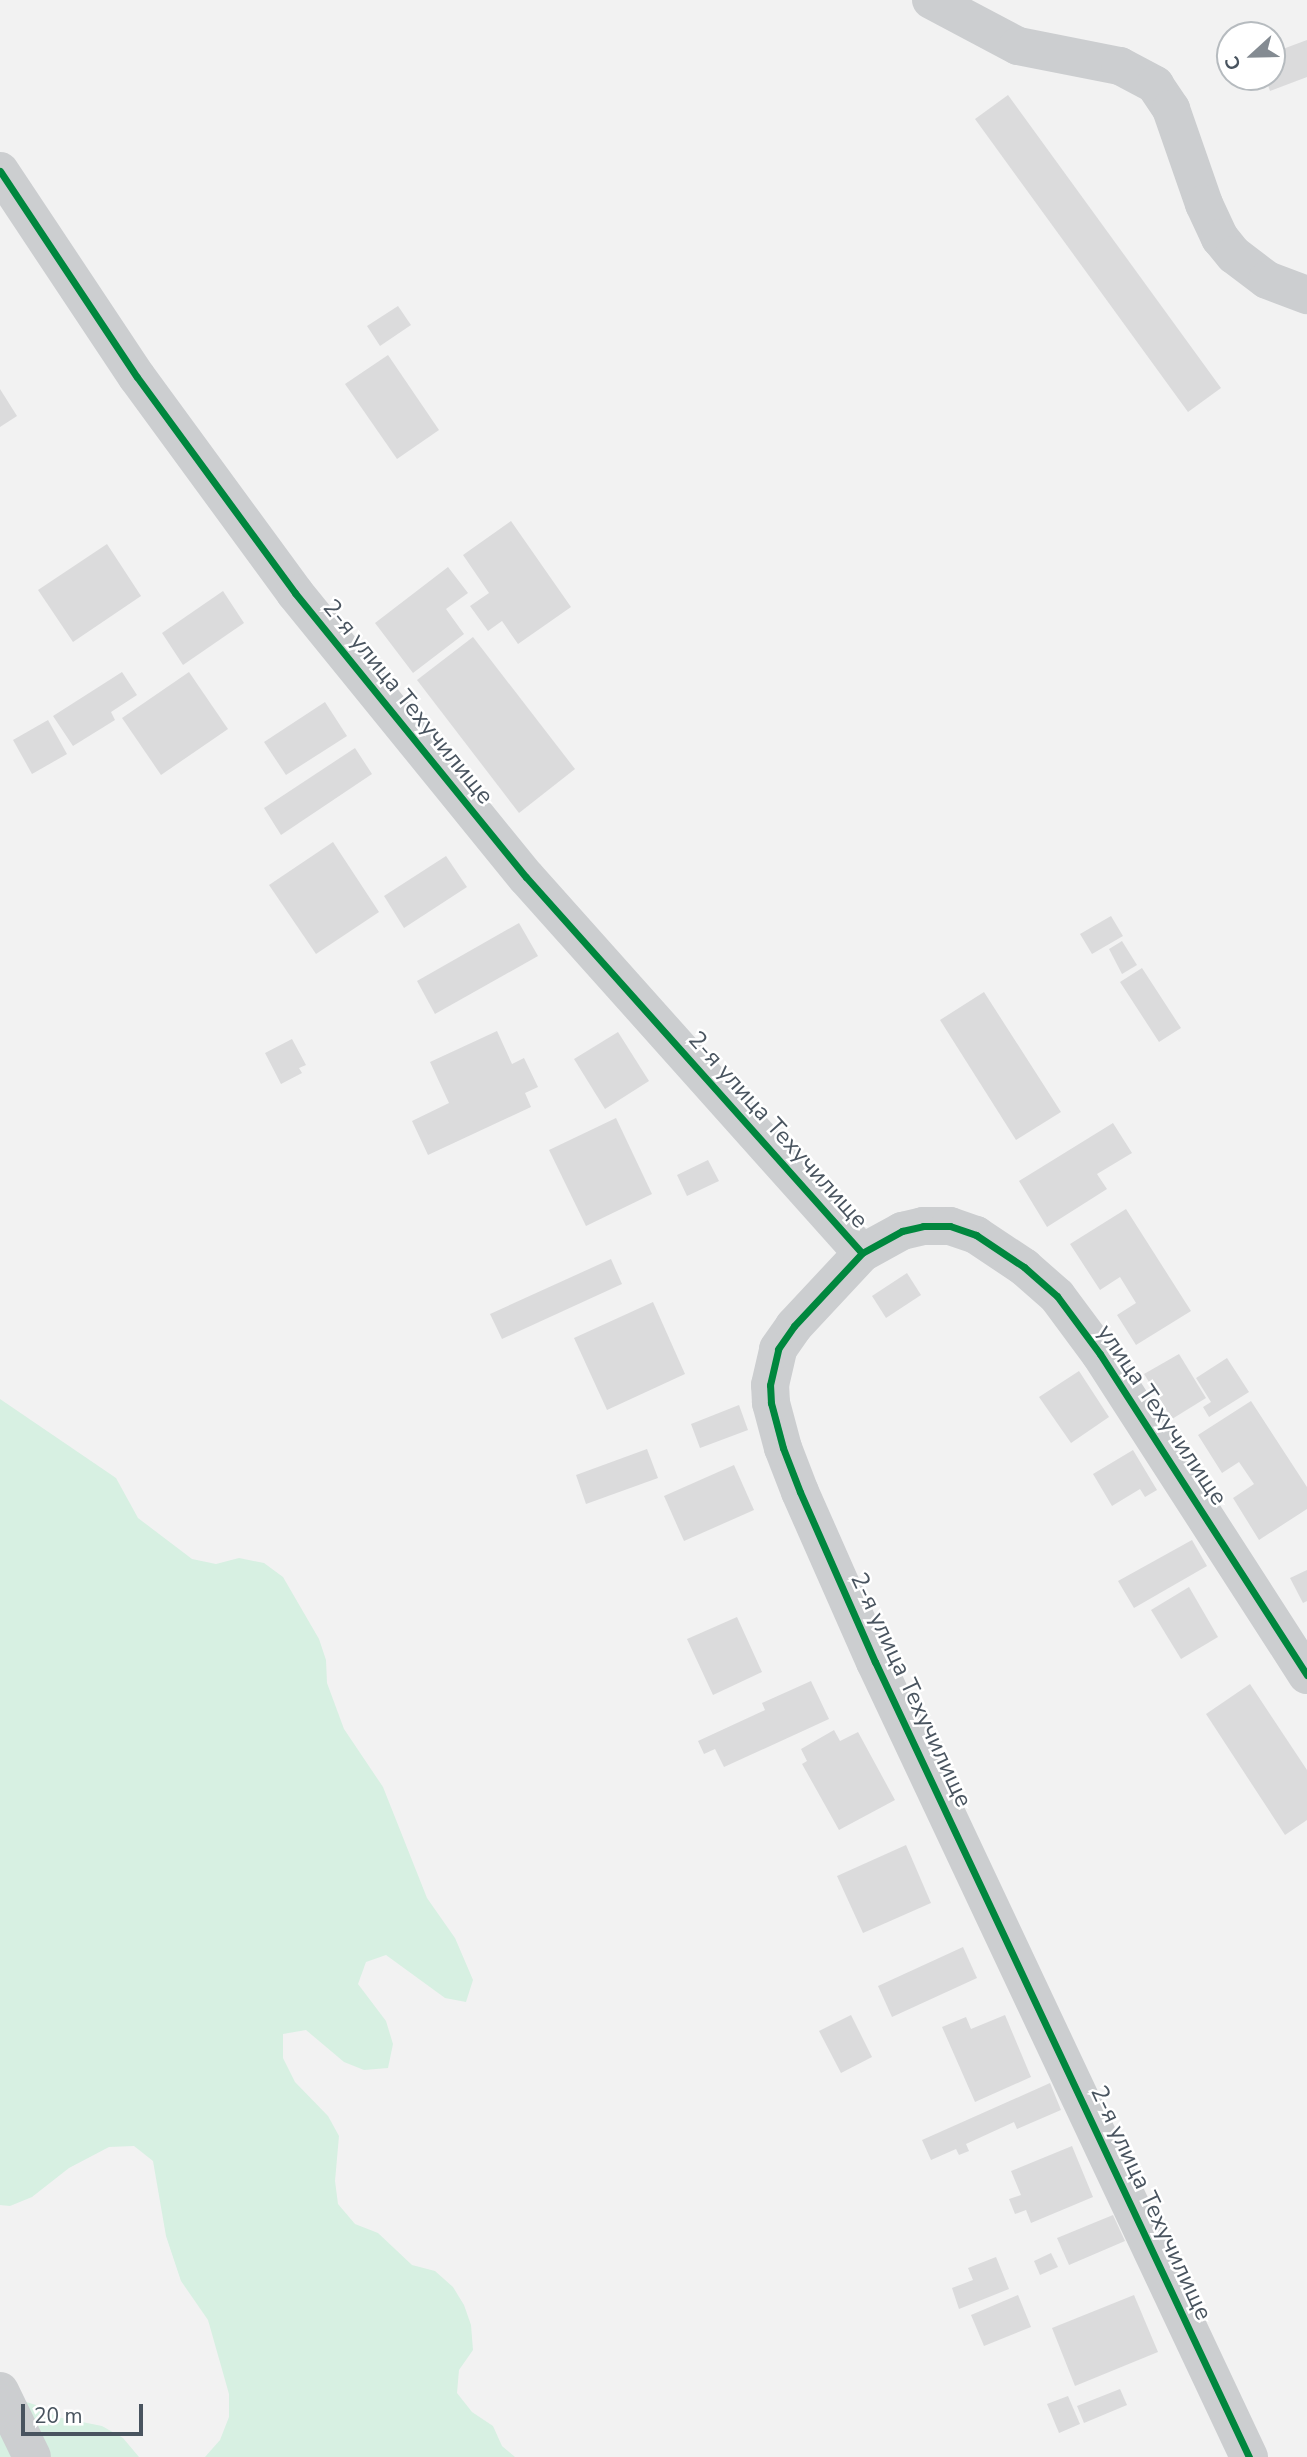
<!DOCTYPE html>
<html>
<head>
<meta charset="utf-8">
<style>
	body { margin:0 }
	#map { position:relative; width:1307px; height:2457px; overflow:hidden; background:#f2f2f2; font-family:"Nunito Sans",sans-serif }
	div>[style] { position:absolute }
	.green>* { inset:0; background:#d7f0e2 }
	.building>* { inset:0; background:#dbdbdc }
	.minor>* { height:38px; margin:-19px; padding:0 19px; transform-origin:19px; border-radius:19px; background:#ccced0 }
	.cycleway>* { height:7px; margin:-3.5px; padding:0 3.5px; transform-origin:3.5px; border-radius:3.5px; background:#00873e }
	span { translate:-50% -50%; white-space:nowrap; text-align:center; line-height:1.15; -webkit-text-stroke:5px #fff; paint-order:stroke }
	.street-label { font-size:24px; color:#49545f }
	.north { position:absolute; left:1216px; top:21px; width:70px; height:70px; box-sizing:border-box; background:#fff; border:2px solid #b6bbbf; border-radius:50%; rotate:248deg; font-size:19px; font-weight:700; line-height:28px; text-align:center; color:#49545f }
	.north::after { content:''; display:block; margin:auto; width:24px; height:32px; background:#848b92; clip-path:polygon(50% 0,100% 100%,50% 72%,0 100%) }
	.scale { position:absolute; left:21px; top:2404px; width:122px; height:32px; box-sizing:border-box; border:4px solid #49545f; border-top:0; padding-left:9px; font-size:21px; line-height:24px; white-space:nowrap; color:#49545f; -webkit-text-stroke:5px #fff; paint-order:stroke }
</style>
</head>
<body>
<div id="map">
	<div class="green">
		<div style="clip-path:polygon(0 1399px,116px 1478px,138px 1518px,192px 1559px,216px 1564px,239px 1558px,264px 1563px,283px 1577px,319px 1639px,326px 1660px,327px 1683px,344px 1729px,383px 1787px,427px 1898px,455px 1938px,473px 1980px,466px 2002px,445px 1998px,386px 1955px,366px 1962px,358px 1984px,386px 2021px,393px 2044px,388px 2068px,364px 2070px,344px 2062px,306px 2030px,283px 2034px,283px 2058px,295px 2082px,328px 2116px,339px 2136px,335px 2181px,338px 2204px,355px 2224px,378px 2233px,412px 2265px,435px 2271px,453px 2287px,464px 2305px,471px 2325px,473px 2350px,459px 2370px,457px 2393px,472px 2412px,493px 2426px,502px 2446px,515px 2457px,205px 2457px,220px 2440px,229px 2417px,229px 2394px,208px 2320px,181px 2281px,166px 2236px,153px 2161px,134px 2146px,109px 2147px,69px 2168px,32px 2197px,10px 2206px,0 2205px)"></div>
		<div style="clip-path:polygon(13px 2398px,36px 2405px,57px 2417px,102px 2426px,123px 2438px,139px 2457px,0 2457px,0 2403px)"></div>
	</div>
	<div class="building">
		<div style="clip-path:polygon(1307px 40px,1307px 77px,1270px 91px,1265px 77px,1272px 77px,1272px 53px)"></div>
		<div style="clip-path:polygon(1008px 95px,1221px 388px,1188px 412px,975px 119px)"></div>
		<div style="clip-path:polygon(398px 306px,411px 325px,380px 346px,367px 326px)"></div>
		<div style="clip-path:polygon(388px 355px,439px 430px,397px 459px,345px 384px)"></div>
		<div style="clip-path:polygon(0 389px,17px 416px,0 427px)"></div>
		<div style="clip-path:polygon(511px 521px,571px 607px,518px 644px,502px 621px,488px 631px,470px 606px,489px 593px,463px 555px)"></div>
		<div style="clip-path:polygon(107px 544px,141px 596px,73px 642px,38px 590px)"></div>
		<div style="clip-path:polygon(448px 567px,468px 593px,446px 609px,464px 634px,413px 673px,375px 623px)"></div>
		<div style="clip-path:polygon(223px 591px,244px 623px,183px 665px,162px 633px)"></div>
		<div style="clip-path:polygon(473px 637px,575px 769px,519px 813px,417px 680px)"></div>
		<div style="clip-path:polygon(122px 672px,137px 695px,111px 712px,115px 720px,73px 746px,53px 716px)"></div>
		<div style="clip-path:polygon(189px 672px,228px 729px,161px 775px,122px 718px)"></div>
		<div style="clip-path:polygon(325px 702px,347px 736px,286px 775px,264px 742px)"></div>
		<div style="clip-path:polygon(48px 720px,67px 754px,32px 774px,13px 740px)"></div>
		<div style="clip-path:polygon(355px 748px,372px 774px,281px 835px,264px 808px)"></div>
		<div style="clip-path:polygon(333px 842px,379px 912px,316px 954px,269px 885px)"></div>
		<div style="clip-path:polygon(446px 856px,467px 887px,404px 928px,384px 896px)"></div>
		<div style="clip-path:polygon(1111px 916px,1123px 936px,1092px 954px,1080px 934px)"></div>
		<div style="clip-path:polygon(519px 923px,538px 956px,435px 1014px,417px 981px)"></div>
		<div style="clip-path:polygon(1122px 941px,1137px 965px,1122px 974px,1109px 949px)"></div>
		<div style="clip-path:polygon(1142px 968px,1181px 1028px,1159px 1042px,1120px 982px)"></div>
		<div style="clip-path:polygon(984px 992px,1061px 1112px,1016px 1140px,940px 1020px)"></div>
		<div style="clip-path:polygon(497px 1031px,512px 1064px,524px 1058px,538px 1087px,525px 1093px,531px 1107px,428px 1155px,412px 1121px,449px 1103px,430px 1062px)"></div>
		<div style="clip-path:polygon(618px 1032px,649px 1081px,605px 1109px,574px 1059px)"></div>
		<div style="clip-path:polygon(292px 1039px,306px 1065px,299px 1068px,302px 1073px,281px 1084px,265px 1053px)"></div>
		<div style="clip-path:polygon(616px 1118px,652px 1194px,586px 1226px,549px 1150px)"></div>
		<div style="clip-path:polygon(1113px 1123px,1132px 1153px,1097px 1174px,1107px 1189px,1047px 1227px,1019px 1181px)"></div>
		<div style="clip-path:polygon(708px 1160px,719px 1181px,687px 1196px,677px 1175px)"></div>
		<div style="clip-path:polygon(1126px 1209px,1191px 1311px,1136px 1345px,1117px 1315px,1136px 1303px,1120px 1277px,1100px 1290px,1070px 1244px)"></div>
		<div style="clip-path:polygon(611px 1259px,622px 1284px,502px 1339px,490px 1314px)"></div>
		<div style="clip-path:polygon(907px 1273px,921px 1295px,886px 1318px,872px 1296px)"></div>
		<div style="clip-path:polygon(653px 1302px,685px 1374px,607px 1410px,574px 1338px)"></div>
		<div style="clip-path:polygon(1179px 1354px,1206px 1398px,1172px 1419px,1144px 1374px)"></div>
		<div style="clip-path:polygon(1227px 1358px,1249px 1392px,1209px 1417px,1203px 1407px,1211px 1402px,1196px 1378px)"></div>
		<div style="clip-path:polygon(1079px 1371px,1109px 1417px,1071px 1443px,1039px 1397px)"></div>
		<div style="clip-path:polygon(1251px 1401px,1307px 1487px,1307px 1509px,1259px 1540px,1233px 1498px,1254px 1484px,1239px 1462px,1222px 1473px,1198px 1435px)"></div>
		<div style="clip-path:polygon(739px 1405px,748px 1430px,700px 1448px,691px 1424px)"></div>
		<div style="clip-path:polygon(647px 1449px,658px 1478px,586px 1504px,576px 1475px)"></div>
		<div style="clip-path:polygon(1133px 1450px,1157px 1490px,1145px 1497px,1140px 1489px,1112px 1506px,1093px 1474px)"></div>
		<div style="clip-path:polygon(734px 1465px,754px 1510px,684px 1541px,664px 1496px)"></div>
		<div style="clip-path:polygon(1192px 1540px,1207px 1566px,1134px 1608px,1118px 1581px)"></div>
		<div style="clip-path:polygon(1307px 1570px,1307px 1601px,1303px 1603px,1290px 1578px)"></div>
		<div style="clip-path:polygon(1189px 1587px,1218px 1637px,1181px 1659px,1151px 1610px)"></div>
		<div style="clip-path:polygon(737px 1617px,762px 1672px,713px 1695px,687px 1639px)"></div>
		<div style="clip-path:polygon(811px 1681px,829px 1719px,724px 1767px,715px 1749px,704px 1754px,698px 1741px,765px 1710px,762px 1703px)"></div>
		<div style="clip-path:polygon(1250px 1684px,1307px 1770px,1307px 1820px,1285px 1835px,1206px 1714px)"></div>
		<div style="clip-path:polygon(834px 1730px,840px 1741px,858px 1732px,895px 1800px,839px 1830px,802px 1764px,807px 1761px,801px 1749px)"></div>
		<div style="clip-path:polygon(906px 1845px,931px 1903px,863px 1933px,837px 1876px)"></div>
		<div style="clip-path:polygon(963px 1947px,977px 1978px,892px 2017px,878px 1986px)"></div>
		<div style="clip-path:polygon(851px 2015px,872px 2057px,841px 2073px,819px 2031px)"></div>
		<div style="clip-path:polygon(1005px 2015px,1031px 2077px,975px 2102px,942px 2027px,966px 2017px,971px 2029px)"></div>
		<div style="clip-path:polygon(1050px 2083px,1061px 2110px,1017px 2129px,1014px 2122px,966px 2144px,969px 2151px,959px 2155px,956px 2149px,931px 2160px,922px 2140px)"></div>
		<div style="clip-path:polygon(1072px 2146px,1093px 2197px,1031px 2223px,1026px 2210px,1015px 2214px,1009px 2199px,1021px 2195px,1011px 2171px)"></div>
		<div style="clip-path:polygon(1113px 2215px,1125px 2241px,1069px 2265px,1057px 2238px)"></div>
		<div style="clip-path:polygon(1051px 2253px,1058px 2267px,1040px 2275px,1034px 2261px)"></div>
		<div style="clip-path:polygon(996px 2257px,1009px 2289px,959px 2309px,952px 2288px,973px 2280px,968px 2268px)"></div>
		<div style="clip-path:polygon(1018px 2295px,1031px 2327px,984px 2346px,971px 2315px)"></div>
		<div style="clip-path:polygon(1134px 2295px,1158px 2352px,1075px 2386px,1052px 2328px)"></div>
		<div style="clip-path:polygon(1120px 2389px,1127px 2405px,1084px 2423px,1077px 2406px)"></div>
		<div style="clip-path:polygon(1068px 2396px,1080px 2424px,1059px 2433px,1047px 2404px)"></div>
	</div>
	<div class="minor">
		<div style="left:931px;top:0;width:98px;rotate:27.9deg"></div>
		<div style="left:1018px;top:46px;width:104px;rotate:11.1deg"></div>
		<div style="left:1120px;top:66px;width:40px;rotate:28deg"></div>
		<div style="left:1155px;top:85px;width:29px;rotate:56deg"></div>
		<div style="left:1171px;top:109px;width:101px;rotate:70.8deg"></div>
		<div style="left:1204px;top:204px;width:38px;rotate:65deg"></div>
		<div style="left:1220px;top:238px;width:22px;rotate:51deg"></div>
		<div style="left:1234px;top:255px;width:41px;rotate:37.1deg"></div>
		<div style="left:1267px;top:280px;width:43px;rotate:20.6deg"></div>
		<div style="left:0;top:171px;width:247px;rotate:56.4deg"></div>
		<div style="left:137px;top:377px;width:268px;rotate:53.8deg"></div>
		<div style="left:295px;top:593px;width:366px;rotate:50.9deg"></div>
		<div style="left:526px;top:877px;width:504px;rotate:48.22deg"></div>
		<div style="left:0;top:2391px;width:73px;rotate:64.1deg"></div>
		<div style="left:1249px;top:2457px;width:879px;rotate:-115.19deg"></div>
		<div style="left:875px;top:1662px;width:186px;rotate:-113.8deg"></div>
		<div style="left:800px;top:1492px;width:47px;rotate:-111.1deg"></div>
		<div style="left:783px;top:1448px;width:47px;rotate:-104.9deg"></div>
		<div style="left:771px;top:1403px;width:18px;rotate:-93deg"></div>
		<div style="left:770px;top:1385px;width:37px;rotate:-77deg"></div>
		<div style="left:778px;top:1349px;width:28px;rotate:-55deg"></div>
		<div style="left:794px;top:1326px;width:100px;rotate:-47deg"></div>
		<div style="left:862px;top:1253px;width:46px;rotate:-28.8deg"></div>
		<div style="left:902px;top:1231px;width:22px;rotate:-13deg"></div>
		<div style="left:923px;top:1226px;width:27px"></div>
		<div style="left:950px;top:1226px;width:28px;rotate:19deg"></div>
		<div style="left:976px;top:1235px;width:58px;rotate:33.7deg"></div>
		<div style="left:1024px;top:1267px;width:44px;rotate:41.3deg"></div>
		<div style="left:1057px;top:1296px;width:72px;rotate:53.4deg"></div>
		<div style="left:1100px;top:1354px;width:382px;rotate:57.2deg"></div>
	</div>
	<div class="cycleway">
		<div style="left:0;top:171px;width:247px;rotate:56.4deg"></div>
		<div style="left:137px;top:377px;width:268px;rotate:53.8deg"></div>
		<div style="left:295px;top:593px;width:366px;rotate:50.9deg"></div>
		<div style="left:526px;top:877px;width:504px;rotate:48.22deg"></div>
		<div style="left:1249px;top:2457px;width:879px;rotate:-115.19deg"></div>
		<div style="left:875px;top:1662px;width:186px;rotate:-113.8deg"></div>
		<div style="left:800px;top:1492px;width:47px;rotate:-111.1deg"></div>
		<div style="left:783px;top:1448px;width:47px;rotate:-104.9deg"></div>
		<div style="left:771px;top:1403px;width:18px;rotate:-93deg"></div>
		<div style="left:770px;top:1385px;width:37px;rotate:-77deg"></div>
		<div style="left:778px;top:1349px;width:28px;rotate:-55deg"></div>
		<div style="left:794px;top:1326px;width:100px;rotate:-47deg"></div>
		<div style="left:862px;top:1253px;width:46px;rotate:-28.8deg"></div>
		<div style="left:902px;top:1231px;width:22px;rotate:-13deg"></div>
		<div style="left:923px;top:1226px;width:27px"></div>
		<div style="left:950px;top:1226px;width:28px;rotate:19deg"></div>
		<div style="left:976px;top:1235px;width:58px;rotate:33.7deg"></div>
		<div style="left:1024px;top:1267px;width:44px;rotate:41.3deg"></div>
		<div style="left:1057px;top:1296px;width:72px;rotate:53.4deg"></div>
		<div style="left:1100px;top:1354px;width:382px;rotate:57.2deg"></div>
	</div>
	<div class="street-label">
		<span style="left:408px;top:702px;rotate:51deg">2-я улица Техучилище</span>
		<span style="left:778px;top:1130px;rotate:48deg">2-я улица Техучилище</span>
		<span style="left:1162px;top:1415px;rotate:56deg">улица Техучилище</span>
		<span style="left:911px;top:1690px;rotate:65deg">2-я улица Техучилище</span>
		<span style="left:1151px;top:2203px;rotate:65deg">2-я улица Техучилище</span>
	</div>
	<div class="north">С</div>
	<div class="scale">20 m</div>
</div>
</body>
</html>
